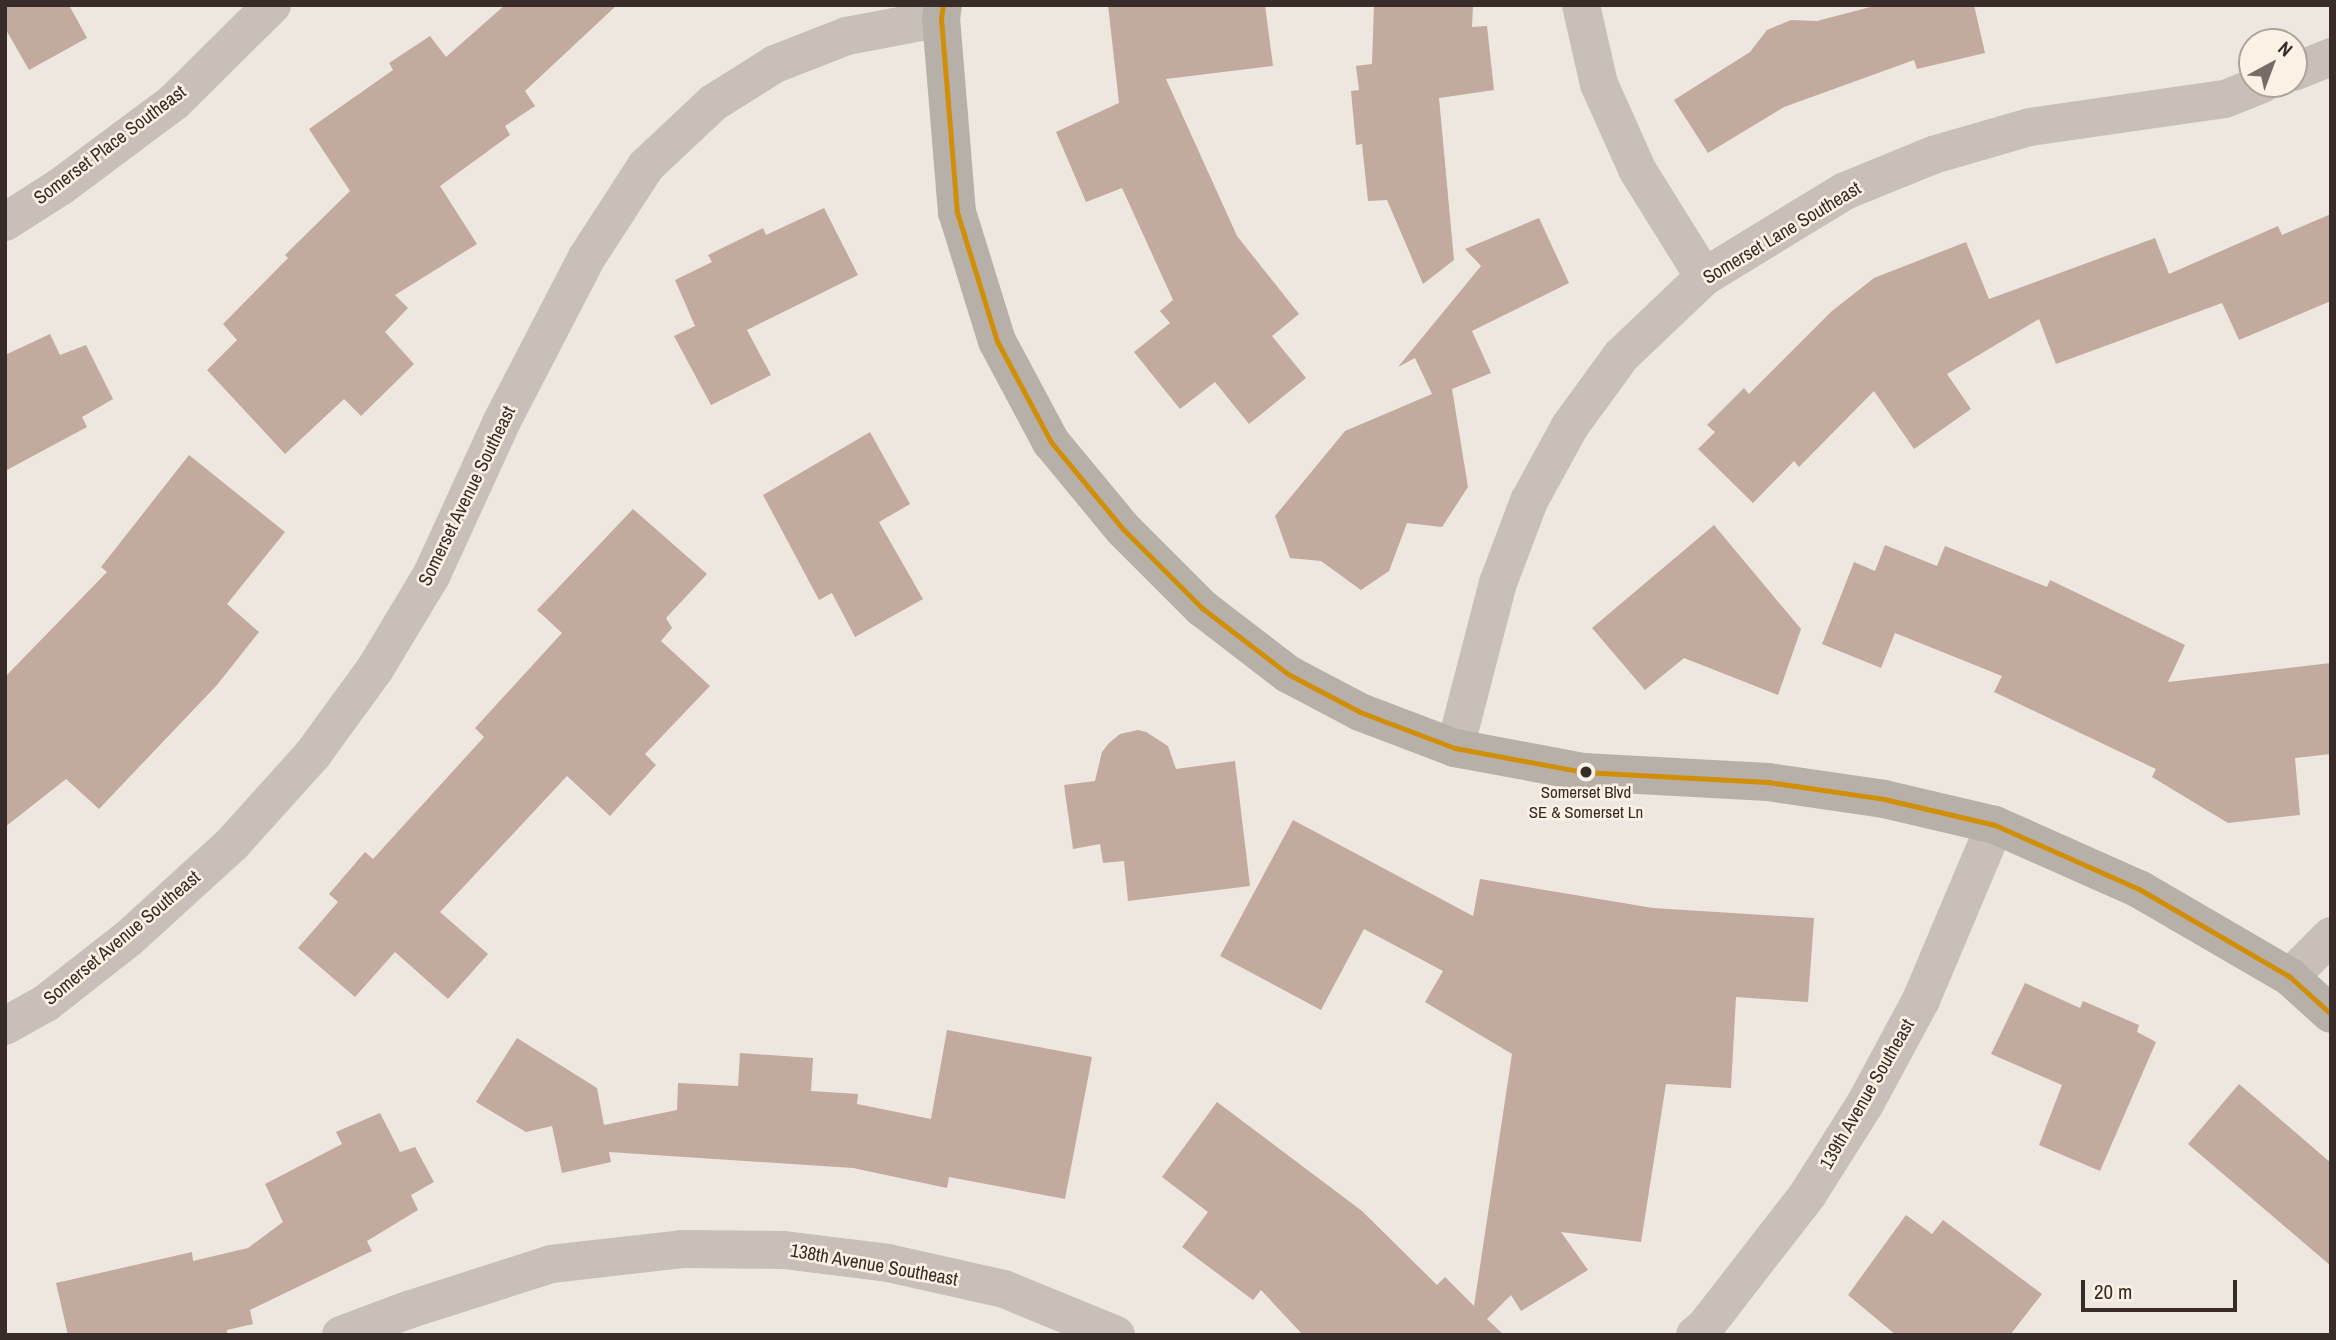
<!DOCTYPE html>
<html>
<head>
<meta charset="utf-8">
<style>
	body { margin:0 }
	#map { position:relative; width:2336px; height:1340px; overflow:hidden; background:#ede7df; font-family:"Archivo Narrow",sans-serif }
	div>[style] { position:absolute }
	.building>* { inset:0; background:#c2aa9f }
	.street>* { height:38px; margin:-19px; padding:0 19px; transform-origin:19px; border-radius:19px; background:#c7bfb8 }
	.secondary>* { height:38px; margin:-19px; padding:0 19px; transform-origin:19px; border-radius:19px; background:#b7b0a9 }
	.bus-1>* { height:5px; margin:-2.5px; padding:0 2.5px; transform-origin:2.5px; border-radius:2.5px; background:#d18e08 }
	.dots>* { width:19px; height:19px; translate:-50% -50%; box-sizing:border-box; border:4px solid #fbf2e6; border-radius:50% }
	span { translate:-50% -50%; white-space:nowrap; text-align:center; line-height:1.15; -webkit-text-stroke:5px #fbf2e6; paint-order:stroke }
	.bus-label { font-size:17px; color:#372c27 }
	.street-label { font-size:19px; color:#372c27 }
	.frame { position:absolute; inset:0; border:7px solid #372c27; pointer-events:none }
	.north { position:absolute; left:2238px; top:28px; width:70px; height:70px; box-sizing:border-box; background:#fbf2e6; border:2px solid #ada39a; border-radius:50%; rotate:41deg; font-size:19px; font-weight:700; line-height:28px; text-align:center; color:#372c27 }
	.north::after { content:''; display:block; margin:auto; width:24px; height:32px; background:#776d67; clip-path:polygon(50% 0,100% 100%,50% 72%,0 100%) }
	.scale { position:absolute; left:2081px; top:1280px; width:156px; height:32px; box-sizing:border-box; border:4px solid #372c27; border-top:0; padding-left:9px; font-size:21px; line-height:24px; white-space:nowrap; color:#372c27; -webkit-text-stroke:5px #fbf2e6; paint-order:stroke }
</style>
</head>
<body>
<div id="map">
	<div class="building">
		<div style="clip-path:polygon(5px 5px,69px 5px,87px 38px,29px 70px,5px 28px)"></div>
		<div style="clip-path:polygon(505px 5px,617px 5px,525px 91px,535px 106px,505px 126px,510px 135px,440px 186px,477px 244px,395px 295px,408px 308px,385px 332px,414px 364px,361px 416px,344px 399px,285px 454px,207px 370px,237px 340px,223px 324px,288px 258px,285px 255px,350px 191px,309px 129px,393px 70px,389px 63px,430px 36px,446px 57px)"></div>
		<div style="clip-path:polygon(1108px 5px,1265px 5px,1273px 66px,1166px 79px,1237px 236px,1299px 314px,1272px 336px,1306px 378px,1249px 424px,1215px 382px,1180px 409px,1134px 352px,1170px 323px,1160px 311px,1173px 300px,1122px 188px,1086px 202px,1056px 132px,1119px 103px)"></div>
		<div style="clip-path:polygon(1374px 5px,1473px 5px,1472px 27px,1487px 26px,1494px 90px,1439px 98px,1454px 260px,1423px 284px,1387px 200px,1368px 201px,1362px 144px,1356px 145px,1351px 91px,1359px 90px,1356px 66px,1372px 64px)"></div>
		<div style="clip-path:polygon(1878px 5px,1974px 5px,1985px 53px,1917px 69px,1914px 60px,1784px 107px,1708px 153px,1674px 100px,1750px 52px,1767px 30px,1791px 20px,1817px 21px)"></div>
		<div style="clip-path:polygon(824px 208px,858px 275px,747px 330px,771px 375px,711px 405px,674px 336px,695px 326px,675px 280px,712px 262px,708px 255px,763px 228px,766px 235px)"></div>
		<div style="clip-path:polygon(2331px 214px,2331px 301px,2239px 340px,2222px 303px,2056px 364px,2039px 319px,1947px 374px,1971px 409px,1914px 449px,1874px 391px,1799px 467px,1794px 461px,1753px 503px,1698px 449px,1715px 432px,1707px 425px,1744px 388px,1749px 394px,1832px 311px,1874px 278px,1966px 242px,1989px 299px,2155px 238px,2169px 274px,2278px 226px,2282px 235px)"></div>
		<div style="clip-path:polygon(1539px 218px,1569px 283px,1472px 331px,1491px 373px,1452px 389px,1468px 487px,1442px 527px,1407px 523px,1389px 571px,1361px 590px,1321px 561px,1290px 558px,1275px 516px,1345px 431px,1432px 394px,1415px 358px,1398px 367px,1481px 266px,1465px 249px)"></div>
		<div style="clip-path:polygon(50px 334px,60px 355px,86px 345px,113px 399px,82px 417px,87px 427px,5px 471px,5px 355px)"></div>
		<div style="clip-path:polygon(870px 432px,910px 504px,879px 522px,923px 599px,855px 637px,832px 593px,819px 600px,763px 495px)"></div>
		<div style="clip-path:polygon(189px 455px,285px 532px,227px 604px,259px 632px,217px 685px,99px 809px,66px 779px,5px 827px,5px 677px,107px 572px,101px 567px)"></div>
		<div style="clip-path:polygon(633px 509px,707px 574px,666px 618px,672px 628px,661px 641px,710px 686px,645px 754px,656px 765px,610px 816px,567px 776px,440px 912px,488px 954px,448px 999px,395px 952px,355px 997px,298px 948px,338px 902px,329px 894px,365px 852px,373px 859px,484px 737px,475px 728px,562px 633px,537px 610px)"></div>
		<div style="clip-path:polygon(1714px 525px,1801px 629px,1778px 695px,1684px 658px,1645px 690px,1592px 628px)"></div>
		<div style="clip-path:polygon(1885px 545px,1937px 566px,1945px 546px,2047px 587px,2050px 580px,2185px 645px,2168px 682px,2331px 663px,2331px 754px,2295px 758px,2300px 815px,2228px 823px,2152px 777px,2156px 769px,1994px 692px,2002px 676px,1895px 633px,1881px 668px,1822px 644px,1854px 562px,1875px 571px)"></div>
		<div style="clip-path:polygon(1138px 730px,1146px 732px,1168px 746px,1176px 769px,1235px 761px,1250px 886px,1128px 901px,1124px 861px,1103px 863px,1100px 844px,1073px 849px,1064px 785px,1095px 781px,1102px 752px,1109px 743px,1120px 734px)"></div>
		<div style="clip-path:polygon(1293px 820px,1473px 916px,1480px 879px,1653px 908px,1814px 918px,1808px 1002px,1736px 997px,1731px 1088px,1666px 1084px,1641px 1242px,1561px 1232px,1588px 1270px,1521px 1311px,1511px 1295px,1487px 1319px,1504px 1335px,1303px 1335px,1261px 1290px,1253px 1300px,1182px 1247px,1208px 1212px,1162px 1177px,1217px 1102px,1362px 1211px,1437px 1285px,1445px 1277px,1474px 1306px,1512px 1054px,1425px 1002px,1443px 971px,1364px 929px,1321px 1010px,1220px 956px)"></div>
		<div style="clip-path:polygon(2025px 983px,2080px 1008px,2083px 1001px,2139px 1025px,2137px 1032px,2156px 1042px,2100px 1171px,2039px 1145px,2062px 1085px,1991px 1054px)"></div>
		<div style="clip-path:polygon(947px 1030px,1092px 1057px,1065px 1199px,949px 1177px,947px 1188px,853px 1168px,609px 1152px,611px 1162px,562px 1173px,552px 1126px,526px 1132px,476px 1102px,517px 1038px,597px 1088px,604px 1125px,677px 1110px,678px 1083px,738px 1086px,740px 1053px,813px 1058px,811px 1091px,858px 1094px,857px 1104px,931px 1119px)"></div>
		<div style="clip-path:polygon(2239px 1084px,2331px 1163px,2331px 1266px,2188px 1144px)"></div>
		<div style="clip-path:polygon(380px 1113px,400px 1152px,415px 1147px,434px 1182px,411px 1195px,418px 1210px,367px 1241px,372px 1251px,250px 1310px,253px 1324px,227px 1330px,227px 1335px,68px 1335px,56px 1283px,192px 1252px,193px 1261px,248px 1248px,283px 1222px,265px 1184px,342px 1144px,336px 1132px)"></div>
		<div style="clip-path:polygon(1906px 1215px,1932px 1234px,1943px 1220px,2042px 1294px,2010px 1335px,1896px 1335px,1848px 1295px)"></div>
	</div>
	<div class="street">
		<div style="left:1581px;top:5px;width:81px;rotate:77.2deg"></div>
		<div style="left:1599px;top:84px;width:95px;rotate:65.9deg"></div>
		<div style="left:1638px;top:171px;width:125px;rotate:58.1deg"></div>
		<div style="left:2294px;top:72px;width:40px;rotate:-22deg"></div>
		<div style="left:5px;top:222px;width:65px;rotate:-32.5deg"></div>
		<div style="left:60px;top:187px;width:142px;rotate:-36.7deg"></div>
		<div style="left:174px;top:102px;width:138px;rotate:-44.7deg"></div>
		<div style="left:1455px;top:748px;width:171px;rotate:-75.4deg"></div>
		<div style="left:1498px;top:583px;width:88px;rotate:-69.3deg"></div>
		<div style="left:1529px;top:501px;width:85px;rotate:-61.3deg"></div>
		<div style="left:1570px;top:426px;width:87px;rotate:-53.9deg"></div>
		<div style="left:1621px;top:356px;width:115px;rotate:-43.6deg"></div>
		<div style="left:1704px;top:277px;width:165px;rotate:-31.4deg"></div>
		<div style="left:1845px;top:191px;width:95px;rotate:-22.2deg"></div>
		<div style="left:1933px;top:155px;width:101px;rotate:-16.1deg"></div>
		<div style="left:2030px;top:127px;width:197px;rotate:-8.2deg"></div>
		<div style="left:2225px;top:99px;width:40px;rotate:-22deg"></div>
		<div style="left:2290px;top:977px;width:58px;rotate:-45deg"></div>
		<div style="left:5px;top:1026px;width:47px;rotate:-29.3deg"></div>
		<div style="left:46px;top:1003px;width:105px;rotate:-38.1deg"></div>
		<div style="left:129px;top:938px;width:141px;rotate:-42.4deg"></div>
		<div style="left:233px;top:843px;width:120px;rotate:-48deg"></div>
		<div style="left:313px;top:754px;width:105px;rotate:-53.9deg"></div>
		<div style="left:375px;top:669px;width:111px;rotate:-59deg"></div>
		<div style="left:432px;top:574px;width:168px;rotate:-65.4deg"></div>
		<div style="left:502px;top:421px;width:185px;rotate:-62.6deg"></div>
		<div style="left:587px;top:257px;width:108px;rotate:-57deg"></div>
		<div style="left:646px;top:166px;width:92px;rotate:-43.2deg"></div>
		<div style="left:713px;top:103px;width:73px;rotate:-32.2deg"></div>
		<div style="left:775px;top:64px;width:77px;rotate:-21.3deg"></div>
		<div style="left:847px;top:36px;width:96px;rotate:-10.8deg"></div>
		<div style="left:341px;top:1335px;width:72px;rotate:-20.5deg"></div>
		<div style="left:408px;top:1310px;width:150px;rotate:-17.8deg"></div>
		<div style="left:551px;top:1264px;width:132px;rotate:-6.5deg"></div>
		<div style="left:682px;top:1249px;width:102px;rotate:0.6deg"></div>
		<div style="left:784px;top:1250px;width:105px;rotate:7.1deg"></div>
		<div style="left:888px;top:1263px;width:119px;rotate:12.6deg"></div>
		<div style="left:1004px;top:1289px;width:121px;rotate:22.3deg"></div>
		<div style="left:1695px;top:1335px;width:13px;rotate:-39deg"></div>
		<div style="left:1705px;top:1327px;width:168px;rotate:-52.2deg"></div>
		<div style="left:1808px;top:1194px;width:107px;rotate:-57.7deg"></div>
		<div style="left:1865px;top:1104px;width:118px;rotate:-61.7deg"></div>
		<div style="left:1921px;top:1000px;width:190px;rotate:-67.1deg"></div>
	</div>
	<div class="secondary">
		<div style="left:943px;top:5px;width:13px;rotate:99deg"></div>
		<div style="left:941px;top:18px;width:195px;rotate:85.3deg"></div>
		<div style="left:957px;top:212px;width:135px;rotate:72.8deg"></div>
		<div style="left:997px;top:341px;width:115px;rotate:61.9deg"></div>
		<div style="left:1051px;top:442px;width:113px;rotate:50.4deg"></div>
		<div style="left:1123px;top:529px;width:112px;rotate:45deg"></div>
		<div style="left:1202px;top:608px;width:108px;rotate:37.5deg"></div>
		<div style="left:1288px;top:674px;width:81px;rotate:27.8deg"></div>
		<div style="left:1360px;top:712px;width:102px;rotate:20.8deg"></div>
		<div style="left:1455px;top:748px;width:130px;rotate:10.6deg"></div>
		<div style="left:1583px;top:772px;width:185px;rotate:3.1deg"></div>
		<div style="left:1768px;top:782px;width:117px;rotate:8.3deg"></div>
		<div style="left:1884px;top:799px;width:114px;rotate:13.2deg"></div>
		<div style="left:1995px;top:825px;width:158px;rotate:24deg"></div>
		<div style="left:2139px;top:889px;width:175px;rotate:30.2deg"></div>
		<div style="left:2290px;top:977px;width:55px;rotate:42.1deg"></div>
	</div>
	<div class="bus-1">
		<div style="left:943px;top:5px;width:13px;rotate:99deg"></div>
		<div style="left:941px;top:18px;width:195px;rotate:85.3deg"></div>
		<div style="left:957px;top:212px;width:135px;rotate:72.8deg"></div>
		<div style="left:997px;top:341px;width:115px;rotate:61.9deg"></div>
		<div style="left:1051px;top:442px;width:113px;rotate:50.4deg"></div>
		<div style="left:1123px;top:529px;width:112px;rotate:45deg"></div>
		<div style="left:1202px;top:608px;width:108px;rotate:37.5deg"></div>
		<div style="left:1288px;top:674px;width:81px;rotate:27.8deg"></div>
		<div style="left:1360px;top:712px;width:102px;rotate:20.8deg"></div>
		<div style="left:1455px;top:748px;width:130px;rotate:10.6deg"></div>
		<div style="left:1583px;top:772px;width:185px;rotate:3.1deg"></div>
		<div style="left:1768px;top:782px;width:117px;rotate:8.3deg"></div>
		<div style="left:1884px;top:799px;width:114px;rotate:13.2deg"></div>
		<div style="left:1995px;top:825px;width:158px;rotate:24deg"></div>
		<div style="left:2139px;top:889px;width:175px;rotate:30.2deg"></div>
		<div style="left:2290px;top:977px;width:55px;rotate:42.1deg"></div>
	</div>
	<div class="dots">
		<div style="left:1586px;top:772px;background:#372c27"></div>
	</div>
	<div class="bus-label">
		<span style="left:1586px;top:802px">Somerset Blvd<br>SE &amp; Somerset Ln</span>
	</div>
	<div class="street-label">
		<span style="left:110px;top:145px;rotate:-37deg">Somerset Place Southeast</span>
		<span style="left:1782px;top:233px;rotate:-31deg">Somerset Lane Southeast</span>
		<span style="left:467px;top:496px;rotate:-64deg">Somerset Avenue Southeast</span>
		<span style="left:122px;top:938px;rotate:-40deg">Somerset Avenue Southeast</span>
		<span style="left:1867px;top:1094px;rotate:-60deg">139th Avenue Southeast</span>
		<span style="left:874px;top:1265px;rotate:10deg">138th Avenue Southeast</span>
	</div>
	<div class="frame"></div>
	<div class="north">N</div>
	<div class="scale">20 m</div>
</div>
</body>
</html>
